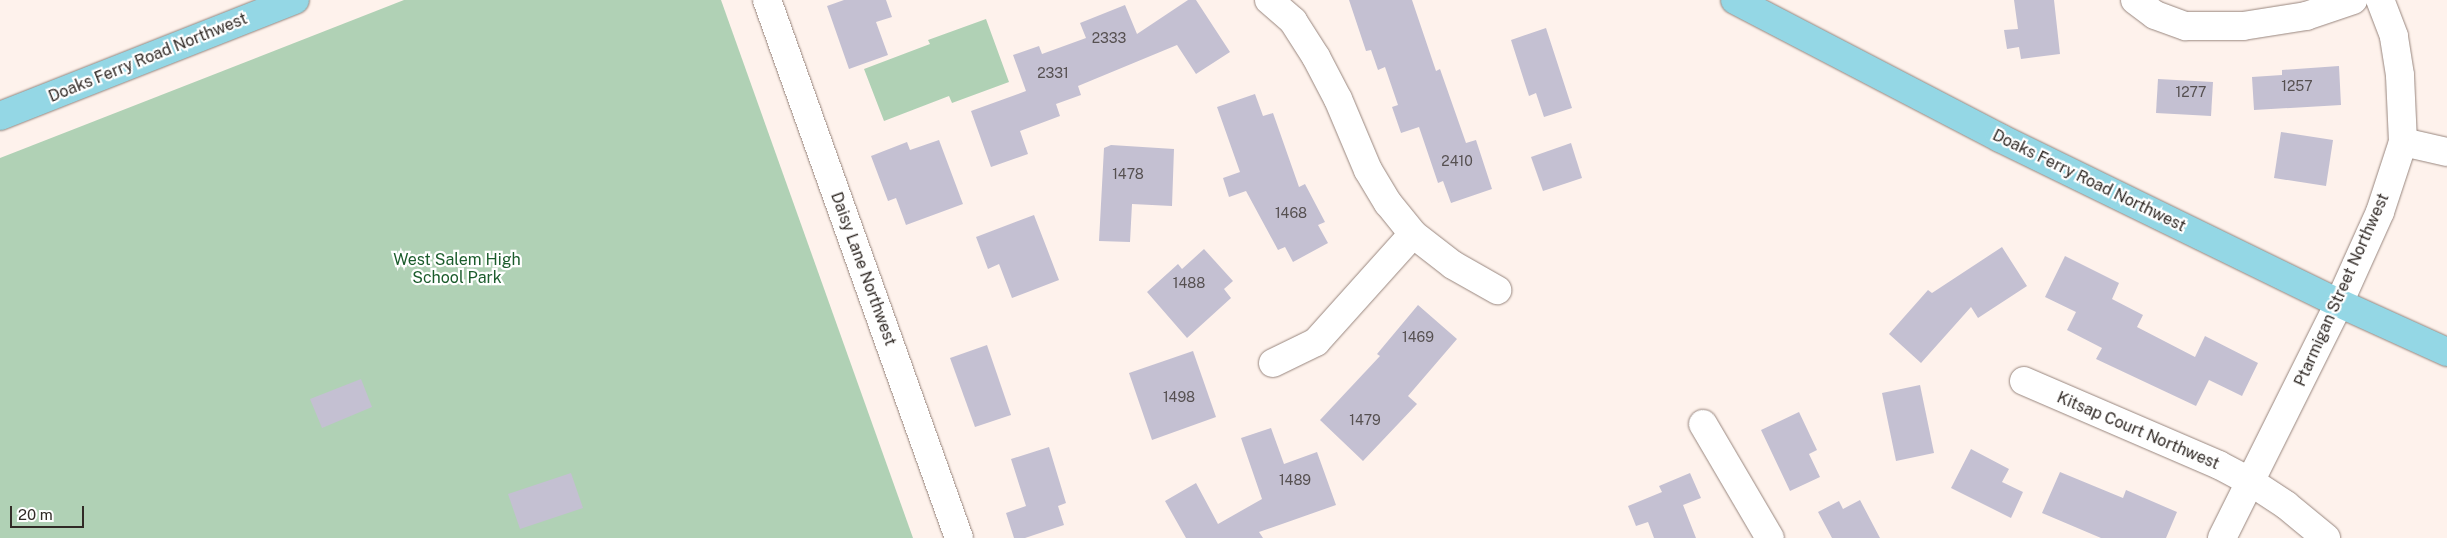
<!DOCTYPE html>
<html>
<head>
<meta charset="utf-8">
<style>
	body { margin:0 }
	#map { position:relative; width:2447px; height:538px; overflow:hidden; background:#fef2ec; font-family:"Public Sans",sans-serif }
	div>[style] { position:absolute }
	.green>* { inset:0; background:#b0d1b5 }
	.building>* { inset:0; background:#c4c0d2 }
	.roads { filter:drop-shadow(0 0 1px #98867e) drop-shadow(0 0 1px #98867e) }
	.minor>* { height:28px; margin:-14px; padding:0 14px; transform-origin:14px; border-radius:14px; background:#fff }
	.major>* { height:28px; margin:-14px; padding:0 14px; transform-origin:14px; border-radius:14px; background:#94d7e5 }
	span { translate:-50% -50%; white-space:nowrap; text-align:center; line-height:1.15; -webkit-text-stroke:4.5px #fff; paint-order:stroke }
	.number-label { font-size:14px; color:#565051 }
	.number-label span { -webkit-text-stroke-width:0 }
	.street-label { font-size:16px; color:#312a26 }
	.park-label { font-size:16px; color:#1b5c2c }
	.scale { position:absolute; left:10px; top:506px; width:74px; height:22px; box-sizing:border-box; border:2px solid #312a26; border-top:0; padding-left:6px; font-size:15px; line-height:18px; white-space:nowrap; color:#312a26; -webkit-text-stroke:4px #fff; paint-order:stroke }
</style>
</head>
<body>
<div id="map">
	<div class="green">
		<div style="clip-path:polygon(404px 0,721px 0,913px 538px,0 538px,0 158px)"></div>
		<div style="clip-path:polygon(986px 19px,1009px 82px,952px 103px,949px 96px,884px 121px,864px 69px,930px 44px,928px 40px)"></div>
	</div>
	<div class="building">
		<div style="clip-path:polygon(844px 0,886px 0,892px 17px,876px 22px,888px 55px,849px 69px,827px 6px)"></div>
		<div style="clip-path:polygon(1188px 0,1196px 0,1230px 52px,1196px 74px,1177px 45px,1078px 86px,1081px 95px,1056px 104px,1060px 116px,1020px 131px,1028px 154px,991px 167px,971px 111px,1026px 91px,1013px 55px,1039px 46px,1042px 54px,1086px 38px,1080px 23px,1125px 5px,1137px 34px)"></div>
		<div style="clip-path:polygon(1349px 0,1412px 0,1436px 71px,1440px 69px,1466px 143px,1476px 140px,1492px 189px,1451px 203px,1443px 181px,1438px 183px,1419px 127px,1401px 133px,1392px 107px,1398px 105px,1385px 67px,1378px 70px,1371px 50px,1366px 51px)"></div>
		<div style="clip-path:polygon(2014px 0,2054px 0,2060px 54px,2021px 59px,2019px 47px,2007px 49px,2004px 30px,2018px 29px)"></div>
		<div style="clip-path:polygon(1546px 28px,1572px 108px,1544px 117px,1536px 93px,1529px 96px,1511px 40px)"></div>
		<div style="clip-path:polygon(2339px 66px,2341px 105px,2254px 110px,2252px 77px,2282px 75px,2282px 70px)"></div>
		<div style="clip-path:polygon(2158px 79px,2213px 82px,2211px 116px,2156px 113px)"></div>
		<div style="clip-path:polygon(1255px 94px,1263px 116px,1273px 113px,1299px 187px,1305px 184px,1325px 222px,1318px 225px,1328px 243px,1293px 262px,1285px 247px,1278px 250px,1246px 191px,1229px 197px,1223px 178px,1240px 172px,1217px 107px)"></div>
		<div style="clip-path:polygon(2281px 132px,2333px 140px,2326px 186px,2274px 178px)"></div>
		<div style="clip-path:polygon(939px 140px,963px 204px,906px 225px,896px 198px,888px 201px,871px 156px,907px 142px,910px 150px)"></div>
		<div style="clip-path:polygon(1571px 143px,1582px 178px,1543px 191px,1531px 157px)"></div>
		<div style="clip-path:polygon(1111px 145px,1174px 149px,1172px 206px,1132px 204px,1130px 242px,1099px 241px,1104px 148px)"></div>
		<div style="clip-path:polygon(1034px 215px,1059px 280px,1012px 298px,999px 264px,988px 269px,976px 237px)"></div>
		<div style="clip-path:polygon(2002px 247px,2027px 286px,1978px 318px,1971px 307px,1921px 363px,1889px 334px,1928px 290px,1932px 293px)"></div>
		<div style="clip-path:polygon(1204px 249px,1233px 281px,1224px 289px,1231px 298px,1187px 338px,1147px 292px,1178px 264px,1182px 269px)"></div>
		<div style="clip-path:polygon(2065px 256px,2119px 283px,2112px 299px,2143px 315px,2137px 327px,2195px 357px,2205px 336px,2258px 363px,2242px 396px,2209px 380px,2196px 406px,2096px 359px,2102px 348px,2067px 330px,2076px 312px,2045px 297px)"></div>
		<div style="clip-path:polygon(1418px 305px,1457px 339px,1408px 396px,1417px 404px,1363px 461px,1320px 420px,1380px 356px,1377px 354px)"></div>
		<div style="clip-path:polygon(987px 345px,1011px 415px,975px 427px,950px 358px)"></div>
		<div style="clip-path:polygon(1193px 351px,1216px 417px,1152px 440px,1129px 373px)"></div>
		<div style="clip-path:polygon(361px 379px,372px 407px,322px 428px,310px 399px)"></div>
		<div style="clip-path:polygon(1920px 385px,1934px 453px,1896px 461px,1882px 393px)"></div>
		<div style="clip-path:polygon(1799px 412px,1817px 450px,1809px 454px,1820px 477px,1790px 491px,1761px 430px)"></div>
		<div style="clip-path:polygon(1271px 428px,1284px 464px,1317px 452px,1336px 505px,1259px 532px,1263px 538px,1186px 538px,1165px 501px,1196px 483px,1218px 524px,1262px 499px,1241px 438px)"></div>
		<div style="clip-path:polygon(1049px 447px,1066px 503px,1058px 506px,1064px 525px,1025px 538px,1014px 538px,1006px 513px,1026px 506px,1011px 459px)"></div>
		<div style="clip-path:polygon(1971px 449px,2009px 469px,2002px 482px,2023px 492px,2011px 518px,1951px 488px)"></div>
		<div style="clip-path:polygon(2060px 472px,2123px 498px,2126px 490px,2177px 512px,2166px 538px,2101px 538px,2042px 513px)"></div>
		<div style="clip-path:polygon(571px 473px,583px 508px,520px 529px,508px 494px)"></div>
		<div style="clip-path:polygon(1690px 473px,1701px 498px,1683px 505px,1696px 538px,1654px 538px,1648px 522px,1636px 526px,1628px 506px,1662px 492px,1659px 486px)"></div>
		<div style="clip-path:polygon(1860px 500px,1880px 538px,1832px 538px,1818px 512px,1839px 501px,1843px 509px)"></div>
	</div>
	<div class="roads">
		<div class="minor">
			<div style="left:767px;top:0;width:571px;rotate:70.36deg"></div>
			<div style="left:1269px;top:0;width:32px;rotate:41deg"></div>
			<div style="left:1293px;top:21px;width:43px;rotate:57.4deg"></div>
			<div style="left:1316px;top:57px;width:47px;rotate:62.4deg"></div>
			<div style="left:1338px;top:99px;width:77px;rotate:67.1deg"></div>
			<div style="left:1368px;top:170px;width:39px;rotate:59deg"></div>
			<div style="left:1388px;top:203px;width:40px;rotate:51deg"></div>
			<div style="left:1413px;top:234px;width:51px;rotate:37.8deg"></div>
			<div style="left:1453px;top:265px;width:51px;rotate:29.6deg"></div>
			<div style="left:2135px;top:0;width:25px;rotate:37deg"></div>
			<div style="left:2155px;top:15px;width:33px;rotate:20deg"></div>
			<div style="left:2186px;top:26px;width:57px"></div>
			<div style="left:2243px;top:26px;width:64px;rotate:-9deg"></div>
			<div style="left:2306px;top:16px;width:50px;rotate:-18.8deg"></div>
			<div style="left:2403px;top:142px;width:45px;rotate:12.8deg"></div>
			<div style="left:1273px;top:363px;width:48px;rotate:-26deg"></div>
			<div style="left:1316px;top:342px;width:145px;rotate:-48.1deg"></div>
			<div style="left:2024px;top:381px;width:212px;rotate:23.3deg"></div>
			<div style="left:2219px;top:465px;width:36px;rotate:28deg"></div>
			<div style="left:2251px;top:482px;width:42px;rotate:33.3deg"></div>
			<div style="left:2286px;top:505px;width:52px;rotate:39.5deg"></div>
			<div style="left:1703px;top:424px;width:132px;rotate:59.6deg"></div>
			<div style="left:2222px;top:538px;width:263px;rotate:-63.5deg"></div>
			<div style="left:2339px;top:303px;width:100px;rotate:-65.7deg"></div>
			<div style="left:2380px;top:212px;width:74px;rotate:-71.8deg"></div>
			<div style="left:2403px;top:142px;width:67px;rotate:-92.6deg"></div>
			<div style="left:2400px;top:75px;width:39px;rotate:-99deg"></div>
			<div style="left:2394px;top:36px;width:39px;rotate:-111deg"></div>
		</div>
		<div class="major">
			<div style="left:1735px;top:0;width:299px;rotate:27.5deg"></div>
			<div style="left:2000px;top:138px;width:377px;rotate:26deg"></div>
			<div style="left:2339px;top:303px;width:119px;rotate:24.4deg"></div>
			<div style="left:0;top:116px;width:317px;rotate:-21.5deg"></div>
		</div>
	</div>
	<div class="number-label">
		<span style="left:1109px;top:38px">2333</span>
		<span style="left:1053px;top:73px">2331</span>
		<span style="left:2297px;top:86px">1257</span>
		<span style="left:2191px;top:92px">1277</span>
		<span style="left:1457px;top:161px">2410</span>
		<span style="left:1128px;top:174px">1478</span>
		<span style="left:1291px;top:213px">1468</span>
		<span style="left:1189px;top:283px">1488</span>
		<span style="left:1418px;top:337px">1469</span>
		<span style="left:1179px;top:397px">1498</span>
		<span style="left:1365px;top:420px">1479</span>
		<span style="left:1295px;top:480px">1489</span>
	</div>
	<div class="street-label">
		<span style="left:148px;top:58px;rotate:-22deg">Doaks Ferry Road Northwest</span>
		<span style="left:2089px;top:181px;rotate:26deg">Doaks Ferry Road Northwest</span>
		<span style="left:863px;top:269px;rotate:70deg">Daisy Lane Northwest</span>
		<span style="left:2342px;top:290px;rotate:-66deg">Ptarmigan Street Northwest</span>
		<span style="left:2138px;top:431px;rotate:23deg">Kitsap Court Northwest</span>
	</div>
	<div class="park-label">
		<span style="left:457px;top:269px">West Salem High<br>School Park</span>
	</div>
	<div class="scale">20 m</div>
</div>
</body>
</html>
